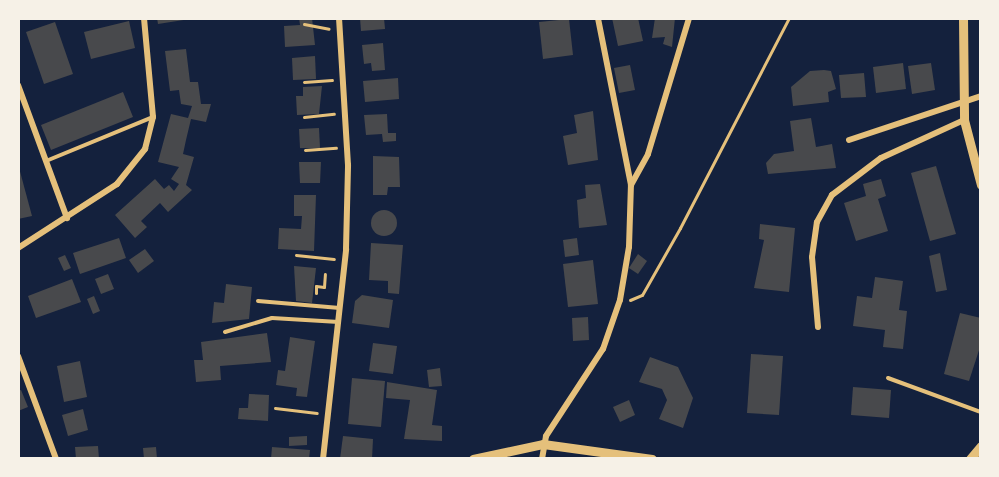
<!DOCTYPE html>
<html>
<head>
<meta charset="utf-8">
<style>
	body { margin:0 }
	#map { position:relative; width:999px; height:477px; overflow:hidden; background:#14213d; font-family:"Varela Round",sans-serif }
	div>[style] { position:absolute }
	.building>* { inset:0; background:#48494c }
	.round { border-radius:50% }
	.path>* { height:3px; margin:-1.5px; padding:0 1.5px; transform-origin:1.5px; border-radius:1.5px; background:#e5c07b }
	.service>* { height:4px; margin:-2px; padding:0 2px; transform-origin:2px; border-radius:2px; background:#e5c07b }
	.minor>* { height:6px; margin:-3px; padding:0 3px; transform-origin:3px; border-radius:3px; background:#e5c07b }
	.tertiary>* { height:9px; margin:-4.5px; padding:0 4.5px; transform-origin:4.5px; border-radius:4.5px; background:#e5c07b }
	span { translate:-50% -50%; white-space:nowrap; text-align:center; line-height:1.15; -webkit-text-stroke:5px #f6f1e7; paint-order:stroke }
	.frame { position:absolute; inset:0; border:20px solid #f6f1e7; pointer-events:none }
</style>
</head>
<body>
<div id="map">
	<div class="building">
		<div style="clip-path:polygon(157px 18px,190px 18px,190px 19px,158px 24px)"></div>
		<div style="clip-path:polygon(299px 18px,312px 18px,315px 45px,285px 47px,284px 26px,300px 25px)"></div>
		<div style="clip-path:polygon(360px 18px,384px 18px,385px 29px,361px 31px)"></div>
		<div style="clip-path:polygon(612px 18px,638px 18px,643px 41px,618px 46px)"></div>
		<div style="clip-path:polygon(655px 18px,675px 18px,672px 47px,663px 44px,665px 37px,652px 38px)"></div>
		<div style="clip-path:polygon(569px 19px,573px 55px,543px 59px,539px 22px)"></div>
		<div style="clip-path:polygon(129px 21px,135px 48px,91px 59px,84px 32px)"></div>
		<div style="clip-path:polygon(55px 22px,73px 74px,44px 84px,26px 32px)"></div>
		<div style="clip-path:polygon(383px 43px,385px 70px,372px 71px,371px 63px,364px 64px,362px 45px)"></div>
		<div style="clip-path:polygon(186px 49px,190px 82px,198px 82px,201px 104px,211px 104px,206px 122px,191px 119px,186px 140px,183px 154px,194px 157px,186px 185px,192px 190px,168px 212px,160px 203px,141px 221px,147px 227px,135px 238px,115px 215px,155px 179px,164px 189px,169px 185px,174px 191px,179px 184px,171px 179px,179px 167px,158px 162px,171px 114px,188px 118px,192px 106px,181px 104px,179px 90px,170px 91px,165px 51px)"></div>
		<div style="clip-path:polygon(315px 56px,316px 79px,293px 80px,292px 58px)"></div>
		<div style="clip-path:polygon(903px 63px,906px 89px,876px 93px,873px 67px)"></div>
		<div style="clip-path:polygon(931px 63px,935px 90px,912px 94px,908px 66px)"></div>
		<div style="clip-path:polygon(630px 65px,635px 90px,619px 93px,614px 68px)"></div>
		<div style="clip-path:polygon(824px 70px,831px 71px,836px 89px,828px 92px,829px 102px,793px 106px,791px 87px,810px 71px)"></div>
		<div style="clip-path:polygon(864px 73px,866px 97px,841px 98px,839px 75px)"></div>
		<div style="clip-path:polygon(398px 78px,399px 99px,365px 102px,363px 81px)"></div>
		<div style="clip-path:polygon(322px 86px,319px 114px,297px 115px,296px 96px,303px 96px,303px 87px)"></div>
		<div style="clip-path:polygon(123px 92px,133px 117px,51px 150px,41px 125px)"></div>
		<div style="clip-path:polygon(593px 111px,598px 160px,568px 165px,563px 136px,577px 133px,574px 115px)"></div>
		<div style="clip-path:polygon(387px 114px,388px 133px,396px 133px,396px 141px,383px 142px,382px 134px,366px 135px,364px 115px)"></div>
		<div style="clip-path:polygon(811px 118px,816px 147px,832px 144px,836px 168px,768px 174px,766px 163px,774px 154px,794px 151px,790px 121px)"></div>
		<div style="clip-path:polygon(319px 128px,320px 148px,300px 148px,299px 129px)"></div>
		<div style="clip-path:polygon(373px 156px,399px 157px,400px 187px,388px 187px,387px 195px,373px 195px)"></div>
		<div style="clip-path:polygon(299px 162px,321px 162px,320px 183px,300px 183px)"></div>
		<div style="clip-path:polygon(18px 164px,32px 216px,18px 219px)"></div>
		<div style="clip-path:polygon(936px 166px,956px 234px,930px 241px,911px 173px)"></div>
		<div style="clip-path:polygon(881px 179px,886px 196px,878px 199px,888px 231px,856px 241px,844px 203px,866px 196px,863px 184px)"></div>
		<div style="clip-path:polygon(600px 184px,607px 225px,579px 228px,577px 200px,586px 198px,585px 185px)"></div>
		<div style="clip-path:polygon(294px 195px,316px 195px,314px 251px,278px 249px,279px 228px,301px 229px,302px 216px,294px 216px)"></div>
		<div class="round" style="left:371px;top:210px;width:26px;height:26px"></div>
		<div style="clip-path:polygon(760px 224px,795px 228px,789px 292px,754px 288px,764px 240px,759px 239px)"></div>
		<div style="clip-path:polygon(119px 238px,126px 258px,80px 274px,73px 253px)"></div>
		<div style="clip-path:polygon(577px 238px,579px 255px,565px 257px,563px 240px)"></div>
		<div style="clip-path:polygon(371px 243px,403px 245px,399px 294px,388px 293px,388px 281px,369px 280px)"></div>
		<div style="clip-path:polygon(145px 249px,154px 261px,138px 273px,129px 260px)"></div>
		<div style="clip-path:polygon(940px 253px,947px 290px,936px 292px,929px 256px)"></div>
		<div style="clip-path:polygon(638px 254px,647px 261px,638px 274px,629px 268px)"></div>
		<div style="clip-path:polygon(65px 255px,71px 268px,64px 271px,58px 258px)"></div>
		<div style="clip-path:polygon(593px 260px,598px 304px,568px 307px,563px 264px)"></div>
		<div style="clip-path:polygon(294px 266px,316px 268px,312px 303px,296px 301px)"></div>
		<div style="clip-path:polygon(108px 274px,114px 289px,101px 294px,95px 279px)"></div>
		<div style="clip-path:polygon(875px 277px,903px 281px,899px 310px,907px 311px,903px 349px,883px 347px,885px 330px,853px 326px,857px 296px,872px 298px)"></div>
		<div style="clip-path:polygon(72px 279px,81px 302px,36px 318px,28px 296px)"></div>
		<div style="clip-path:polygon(226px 284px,252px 287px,249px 319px,212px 323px,214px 302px,224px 303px)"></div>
		<div style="clip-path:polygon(362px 295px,393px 300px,389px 328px,352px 323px,355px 301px)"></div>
		<div style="clip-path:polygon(94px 296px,100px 311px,93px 314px,87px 299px)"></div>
		<div style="clip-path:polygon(960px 313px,981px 318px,981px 344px,969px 381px,944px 374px)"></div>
		<div style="clip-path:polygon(588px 317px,589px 340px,573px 341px,572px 318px)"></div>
		<div style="clip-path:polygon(267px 333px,271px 362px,220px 366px,221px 380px,196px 382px,194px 360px,203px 360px,201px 342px)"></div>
		<div style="clip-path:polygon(290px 337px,315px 341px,307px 397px,296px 396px,297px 388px,276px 385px,278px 370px,285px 371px)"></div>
		<div style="clip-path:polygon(373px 343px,397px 346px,393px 374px,369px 371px)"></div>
		<div style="clip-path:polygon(751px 354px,783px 356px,779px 415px,747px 413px)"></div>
		<div style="clip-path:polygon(650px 357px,678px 367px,693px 398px,683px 428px,659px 419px,667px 400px,662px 389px,639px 382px)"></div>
		<div style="clip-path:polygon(80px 361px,87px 397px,64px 402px,57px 366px)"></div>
		<div style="clip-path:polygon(440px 368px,442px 386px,429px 387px,427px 370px)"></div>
		<div style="clip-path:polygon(352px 378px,385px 381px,381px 427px,348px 424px)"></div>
		<div style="clip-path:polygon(387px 382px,437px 390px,432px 425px,442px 426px,442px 441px,404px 439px,410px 400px,386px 398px)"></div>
		<div style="clip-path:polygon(853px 387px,891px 390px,889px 418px,851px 415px)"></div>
		<div style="clip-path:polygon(21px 390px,28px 407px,18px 411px,18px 391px)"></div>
		<div style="clip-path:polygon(249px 394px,269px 395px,268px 421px,238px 419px,239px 408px,248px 408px)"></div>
		<div style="clip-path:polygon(629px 400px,635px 415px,620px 422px,613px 407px)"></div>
		<div style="clip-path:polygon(83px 409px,88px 430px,68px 436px,62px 415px)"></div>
		<div style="clip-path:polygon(307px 436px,307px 445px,289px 446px,289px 437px)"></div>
		<div style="clip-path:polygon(343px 436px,373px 439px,372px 459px,340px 459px)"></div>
		<div style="clip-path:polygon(98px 446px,99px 459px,76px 459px,75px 447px)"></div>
		<div style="clip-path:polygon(156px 447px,157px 459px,144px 459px,143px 448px)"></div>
		<div style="clip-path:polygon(272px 447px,310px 450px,309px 459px,271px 459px)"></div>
	</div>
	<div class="path">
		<div style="left:304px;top:24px;width:25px;rotate:11deg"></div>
		<div style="left:304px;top:82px;width:28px;rotate:-4deg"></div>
		<div style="left:980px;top:87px;width:65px;rotate:-89.1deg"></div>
		<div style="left:304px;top:117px;width:30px;rotate:-6deg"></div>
		<div style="left:305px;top:150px;width:31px;rotate:-4deg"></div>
		<div style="left:296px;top:255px;width:38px;rotate:6deg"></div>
		<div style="left:316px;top:293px;width:7px;rotate:-90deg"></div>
		<div style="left:316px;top:286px;width:8px;rotate:7deg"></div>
		<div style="left:324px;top:287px;width:13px;rotate:-86deg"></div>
		<div style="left:630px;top:300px;width:13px;rotate:-23deg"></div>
		<div style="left:642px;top:295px;width:77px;rotate:-60.4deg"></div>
		<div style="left:680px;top:228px;width:237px;rotate:-62.6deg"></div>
		<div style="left:275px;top:408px;width:42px;rotate:6.8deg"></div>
	</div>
	<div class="service">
		<div style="left:46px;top:161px;width:116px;rotate:-22.4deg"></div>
		<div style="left:258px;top:301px;width:82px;rotate:4.9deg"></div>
		<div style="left:225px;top:332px;width:49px;rotate:-16.6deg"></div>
		<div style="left:272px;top:318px;width:67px;rotate:3.4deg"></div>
		<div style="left:888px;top:378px;width:99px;rotate:20.1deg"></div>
	</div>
	<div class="minor">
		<div style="left:18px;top:85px;width:142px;rotate:69.8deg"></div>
		<div style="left:849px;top:140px;width:139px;rotate:-18.4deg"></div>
		<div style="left:631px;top:185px;width:35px;rotate:-61deg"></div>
		<div style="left:648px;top:154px;width:142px;rotate:-73.2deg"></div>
		<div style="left:18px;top:248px;width:118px;rotate:-32.9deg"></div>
		<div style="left:117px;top:184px;width:45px;rotate:-51.3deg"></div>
		<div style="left:145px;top:149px;width:33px;rotate:-76deg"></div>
		<div style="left:153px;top:117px;width:99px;rotate:-95.2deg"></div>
		<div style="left:818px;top:327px;width:70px;rotate:-94.9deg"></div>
		<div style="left:812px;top:257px;width:35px;rotate:-82deg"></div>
		<div style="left:817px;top:222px;width:31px;rotate:-61deg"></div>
		<div style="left:832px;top:195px;width:61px;rotate:-37.1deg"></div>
		<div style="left:881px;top:158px;width:91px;rotate:-24.6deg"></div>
		<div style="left:18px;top:356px;width:110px;rotate:69.7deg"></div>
		<div style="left:323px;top:459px;width:211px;rotate:-83.7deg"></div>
		<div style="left:346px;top:249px;width:84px;rotate:-88.6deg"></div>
		<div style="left:348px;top:165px;width:147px;rotate:-93.5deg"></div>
		<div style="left:542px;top:459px;width:23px;rotate:-80deg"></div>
		<div style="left:546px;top:436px;width:104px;rotate:-56.8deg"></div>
		<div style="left:603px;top:349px;width:52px;rotate:-70.9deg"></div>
		<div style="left:620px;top:300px;width:54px;rotate:-80.4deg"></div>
		<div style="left:629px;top:247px;width:62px;rotate:-88.2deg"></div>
		<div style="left:631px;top:185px;width:170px;rotate:-101.2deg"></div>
	</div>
	<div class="tertiary">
		<div style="left:963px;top:18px;width:102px;rotate:89.4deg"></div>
		<div style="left:964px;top:120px;width:67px;rotate:75.3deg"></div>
		<div style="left:473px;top:459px;width:72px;rotate:-12.1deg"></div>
		<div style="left:543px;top:444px;width:110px;rotate:7.8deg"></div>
		<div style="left:970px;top:459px;width:17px;rotate:-50deg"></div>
	</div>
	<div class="frame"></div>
</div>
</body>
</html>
